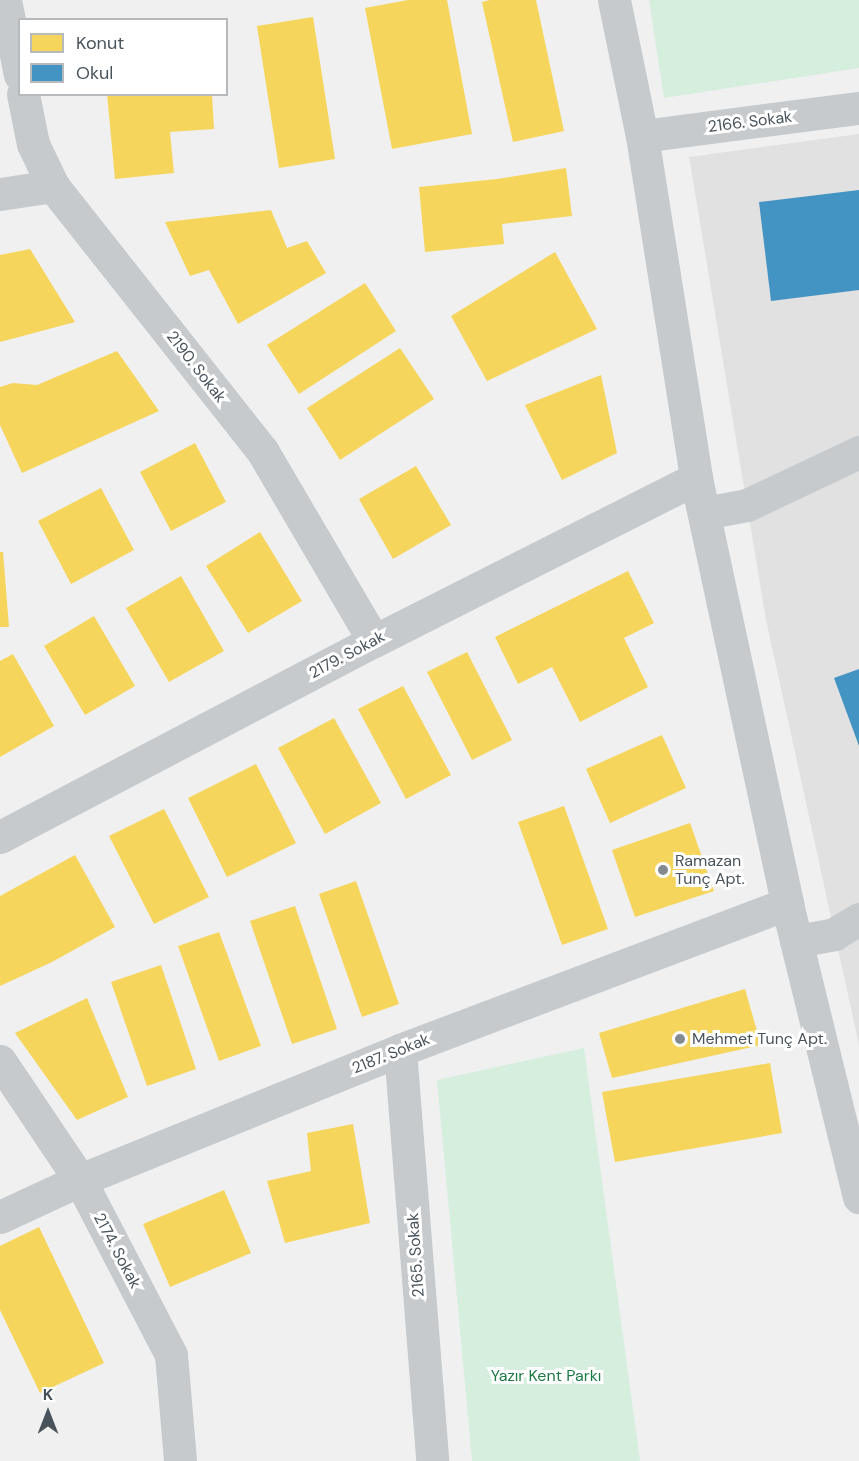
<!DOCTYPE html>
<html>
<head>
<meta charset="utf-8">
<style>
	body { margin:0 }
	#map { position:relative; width:859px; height:1461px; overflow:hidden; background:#f0f0f0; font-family:"DM Sans",sans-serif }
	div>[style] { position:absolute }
	.education>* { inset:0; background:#e2e1e1 }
	.green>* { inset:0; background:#d5eedd }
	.homes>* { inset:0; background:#f6d55c }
	.schools>* { inset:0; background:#4393c3 }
	.minor>* { height:33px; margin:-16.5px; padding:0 16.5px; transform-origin:16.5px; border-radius:16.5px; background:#c7cacc }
	.dots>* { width:16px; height:16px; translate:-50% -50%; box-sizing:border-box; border:3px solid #fff; border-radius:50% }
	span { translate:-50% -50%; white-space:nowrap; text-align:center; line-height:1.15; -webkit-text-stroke:6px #fff; paint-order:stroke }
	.street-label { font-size:16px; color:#48535b }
	.poi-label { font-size:16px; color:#48535b }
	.left { translate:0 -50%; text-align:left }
	.park-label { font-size:16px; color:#1c7944 }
	.legend { position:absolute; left:18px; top:18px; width:210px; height:78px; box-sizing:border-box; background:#fff; border:2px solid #b6babd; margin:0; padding:8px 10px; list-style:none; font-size:18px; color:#48535b }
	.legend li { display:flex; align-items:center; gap:12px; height:30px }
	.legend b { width:30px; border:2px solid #b6babd }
	.north { position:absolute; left:18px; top:1383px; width:60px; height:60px; -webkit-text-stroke:4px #fff; paint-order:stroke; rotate:0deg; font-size:16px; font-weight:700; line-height:24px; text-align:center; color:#48535b }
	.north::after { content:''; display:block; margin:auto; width:21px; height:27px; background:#48535b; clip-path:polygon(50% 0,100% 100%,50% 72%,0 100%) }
</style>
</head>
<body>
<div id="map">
	<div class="education">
		<div style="clip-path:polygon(859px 134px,859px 1045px,766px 620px,689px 157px)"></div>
	</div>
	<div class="green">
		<div style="clip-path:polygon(649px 0,859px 0,859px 68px,664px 98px)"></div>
		<div style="clip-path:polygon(584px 1048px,640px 1461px,472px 1461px,437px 1080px)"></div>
	</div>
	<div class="homes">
		<div style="clip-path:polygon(408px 0,447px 0,472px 134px,392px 149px,365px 8px)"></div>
		<div style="clip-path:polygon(490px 0,536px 0,564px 131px,513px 142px,482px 2px)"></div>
		<div style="clip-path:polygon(313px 17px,335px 159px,279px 168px,257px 26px)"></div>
		<div style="clip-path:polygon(107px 94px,212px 94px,214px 129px,170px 132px,174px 173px,115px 179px)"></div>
		<div style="clip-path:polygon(566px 168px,572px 216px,502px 224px,504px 244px,425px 252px,419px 187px,497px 179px)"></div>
		<div style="clip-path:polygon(271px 210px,287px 248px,307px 241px,326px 273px,238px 324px,209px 270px,190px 276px,165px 222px)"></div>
		<div style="clip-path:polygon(30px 249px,75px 322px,0 342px,0 255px)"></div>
		<div style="clip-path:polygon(555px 252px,597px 329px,487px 381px,451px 316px)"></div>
		<div style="clip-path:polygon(365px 283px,396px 331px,299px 394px,267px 345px)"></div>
		<div style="clip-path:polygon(400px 348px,434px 399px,340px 460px,307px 408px)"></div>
		<div style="clip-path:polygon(117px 351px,159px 411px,22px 473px,0 425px,0 387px,13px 383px,37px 385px)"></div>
		<div style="clip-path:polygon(601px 375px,617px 453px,562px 480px,525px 405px)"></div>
		<div style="clip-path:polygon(195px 443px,226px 502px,171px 531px,140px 472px)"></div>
		<div style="clip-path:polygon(416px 466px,451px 525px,393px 559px,359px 499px)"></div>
		<div style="clip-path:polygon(101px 488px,134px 550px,71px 584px,38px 521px)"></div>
		<div style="clip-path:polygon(260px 532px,302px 601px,248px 633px,206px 566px)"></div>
		<div style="clip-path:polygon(0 552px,3px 552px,9px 627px,0 627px)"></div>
		<div style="clip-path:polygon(628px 571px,654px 623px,624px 638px,648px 687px,580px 722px,552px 667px,518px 684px,495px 637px)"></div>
		<div style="clip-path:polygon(181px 576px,224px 651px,169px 682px,126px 608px)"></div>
		<div style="clip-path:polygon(94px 616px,135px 686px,85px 715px,44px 646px)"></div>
		<div style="clip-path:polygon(467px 652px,512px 740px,472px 760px,427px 672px)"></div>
		<div style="clip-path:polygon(13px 654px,54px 726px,0 757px,0 661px)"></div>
		<div style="clip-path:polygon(403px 686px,451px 775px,406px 799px,358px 709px)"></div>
		<div style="clip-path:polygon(334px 718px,381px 803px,325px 834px,278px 748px)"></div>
		<div style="clip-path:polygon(662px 735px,686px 788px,610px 823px,586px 769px)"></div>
		<div style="clip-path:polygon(256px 764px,296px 843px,227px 877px,188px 798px)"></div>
		<div style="clip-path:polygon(564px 806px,608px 929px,562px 945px,518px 822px)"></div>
		<div style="clip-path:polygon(164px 809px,209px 897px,154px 924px,109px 836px)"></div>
		<div style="clip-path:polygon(690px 823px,714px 891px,635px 917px,612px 850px)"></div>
		<div style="clip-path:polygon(75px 855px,115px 927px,52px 962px,0 986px,0 896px)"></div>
		<div style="clip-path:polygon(356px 881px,399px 1004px,362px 1017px,319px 894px)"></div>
		<div style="clip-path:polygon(295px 906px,337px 1029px,292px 1044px,250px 921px)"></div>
		<div style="clip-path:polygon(219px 932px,261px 1046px,219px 1061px,178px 946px)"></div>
		<div style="clip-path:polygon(161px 965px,196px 1069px,147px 1086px,111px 982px)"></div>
		<div style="clip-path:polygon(745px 989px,761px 1045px,612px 1078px,599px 1033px)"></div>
		<div style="clip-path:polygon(87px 998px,128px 1097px,77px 1120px,15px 1033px)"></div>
		<div style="clip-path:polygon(770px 1063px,782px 1133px,615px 1162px,602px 1092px)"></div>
		<div style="clip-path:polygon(353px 1124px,370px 1223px,285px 1243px,267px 1181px,311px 1171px,307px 1133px)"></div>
		<div style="clip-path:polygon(224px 1190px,251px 1253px,170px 1287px,143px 1224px)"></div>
		<div style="clip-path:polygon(39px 1227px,104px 1363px,40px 1393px,0 1310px,0 1246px)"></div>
	</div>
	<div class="schools">
		<div style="clip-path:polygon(859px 190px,859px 290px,771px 301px,759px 202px)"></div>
		<div style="clip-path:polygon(859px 669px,859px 746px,834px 678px)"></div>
	</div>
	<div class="minor">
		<div style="left:5px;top:0;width:76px;rotate:78.7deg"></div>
		<div style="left:614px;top:0;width:139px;rotate:78.4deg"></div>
		<div style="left:642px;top:136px;width:346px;rotate:81deg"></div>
		<div style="left:696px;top:478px;width:436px;rotate:77.9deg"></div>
		<div style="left:787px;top:904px;width:302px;rotate:76.2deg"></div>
		<div style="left:23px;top:94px;width:51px;rotate:78.7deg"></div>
		<div style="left:33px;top:144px;width:47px;rotate:64.5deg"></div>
		<div style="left:53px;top:186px;width:339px;rotate:51.7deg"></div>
		<div style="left:263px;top:452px;width:219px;rotate:59.6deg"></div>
		<div style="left:642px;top:136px;width:219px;rotate:-7.4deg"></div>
		<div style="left:0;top:194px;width:54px;rotate:-8.6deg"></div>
		<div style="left:704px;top:513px;width:44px;rotate:-10.5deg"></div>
		<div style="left:747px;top:505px;width:124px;rotate:-25.3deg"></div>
		<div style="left:0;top:837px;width:422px;rotate:-27.7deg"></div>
		<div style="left:374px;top:641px;width:361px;rotate:-26.8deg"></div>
		<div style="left:796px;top:941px;width:39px;rotate:-10deg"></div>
		<div style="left:834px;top:934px;width:29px;rotate:-31deg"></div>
		<div style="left:400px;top:1050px;width:412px;rotate:85.5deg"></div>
		<div style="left:0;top:1061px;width:143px;rotate:56.1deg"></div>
		<div style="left:80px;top:1180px;width:197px;rotate:62.5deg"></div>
		<div style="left:171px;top:1355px;width:106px;rotate:85.1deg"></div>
		<div style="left:0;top:1217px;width:88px;rotate:-24.8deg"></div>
		<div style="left:80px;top:1180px;width:345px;rotate:-22.1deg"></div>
		<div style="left:400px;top:1050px;width:414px;rotate:-20.7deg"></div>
	</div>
	<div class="dots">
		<div style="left:663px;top:870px;background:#838a8f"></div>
		<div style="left:680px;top:1039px;background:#838a8f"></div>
	</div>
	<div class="street-label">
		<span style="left:750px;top:122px;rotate:-7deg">2166. Sokak</span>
		<span style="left:196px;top:367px;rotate:52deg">2190. Sokak</span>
		<span style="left:347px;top:655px;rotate:-28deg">2179. Sokak</span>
		<span style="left:391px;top:1054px;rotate:-22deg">2187. Sokak</span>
		<span style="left:117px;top:1251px;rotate:62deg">2174. Sokak</span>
		<span style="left:416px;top:1255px;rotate:-94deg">2165. Sokak</span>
	</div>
	<div class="poi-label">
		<span class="left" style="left:675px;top:870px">Ramazan<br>Tunç Apt.</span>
		<span class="left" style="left:692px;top:1039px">Mehmet Tunç Apt.</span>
	</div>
	<div class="park-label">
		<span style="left:546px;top:1376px">Yazır Kent Parkı</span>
	</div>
	<ul class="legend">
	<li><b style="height:16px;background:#f6d55c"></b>Konut</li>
	<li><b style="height:16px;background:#4393c3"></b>Okul</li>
	</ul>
	<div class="north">K</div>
</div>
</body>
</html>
